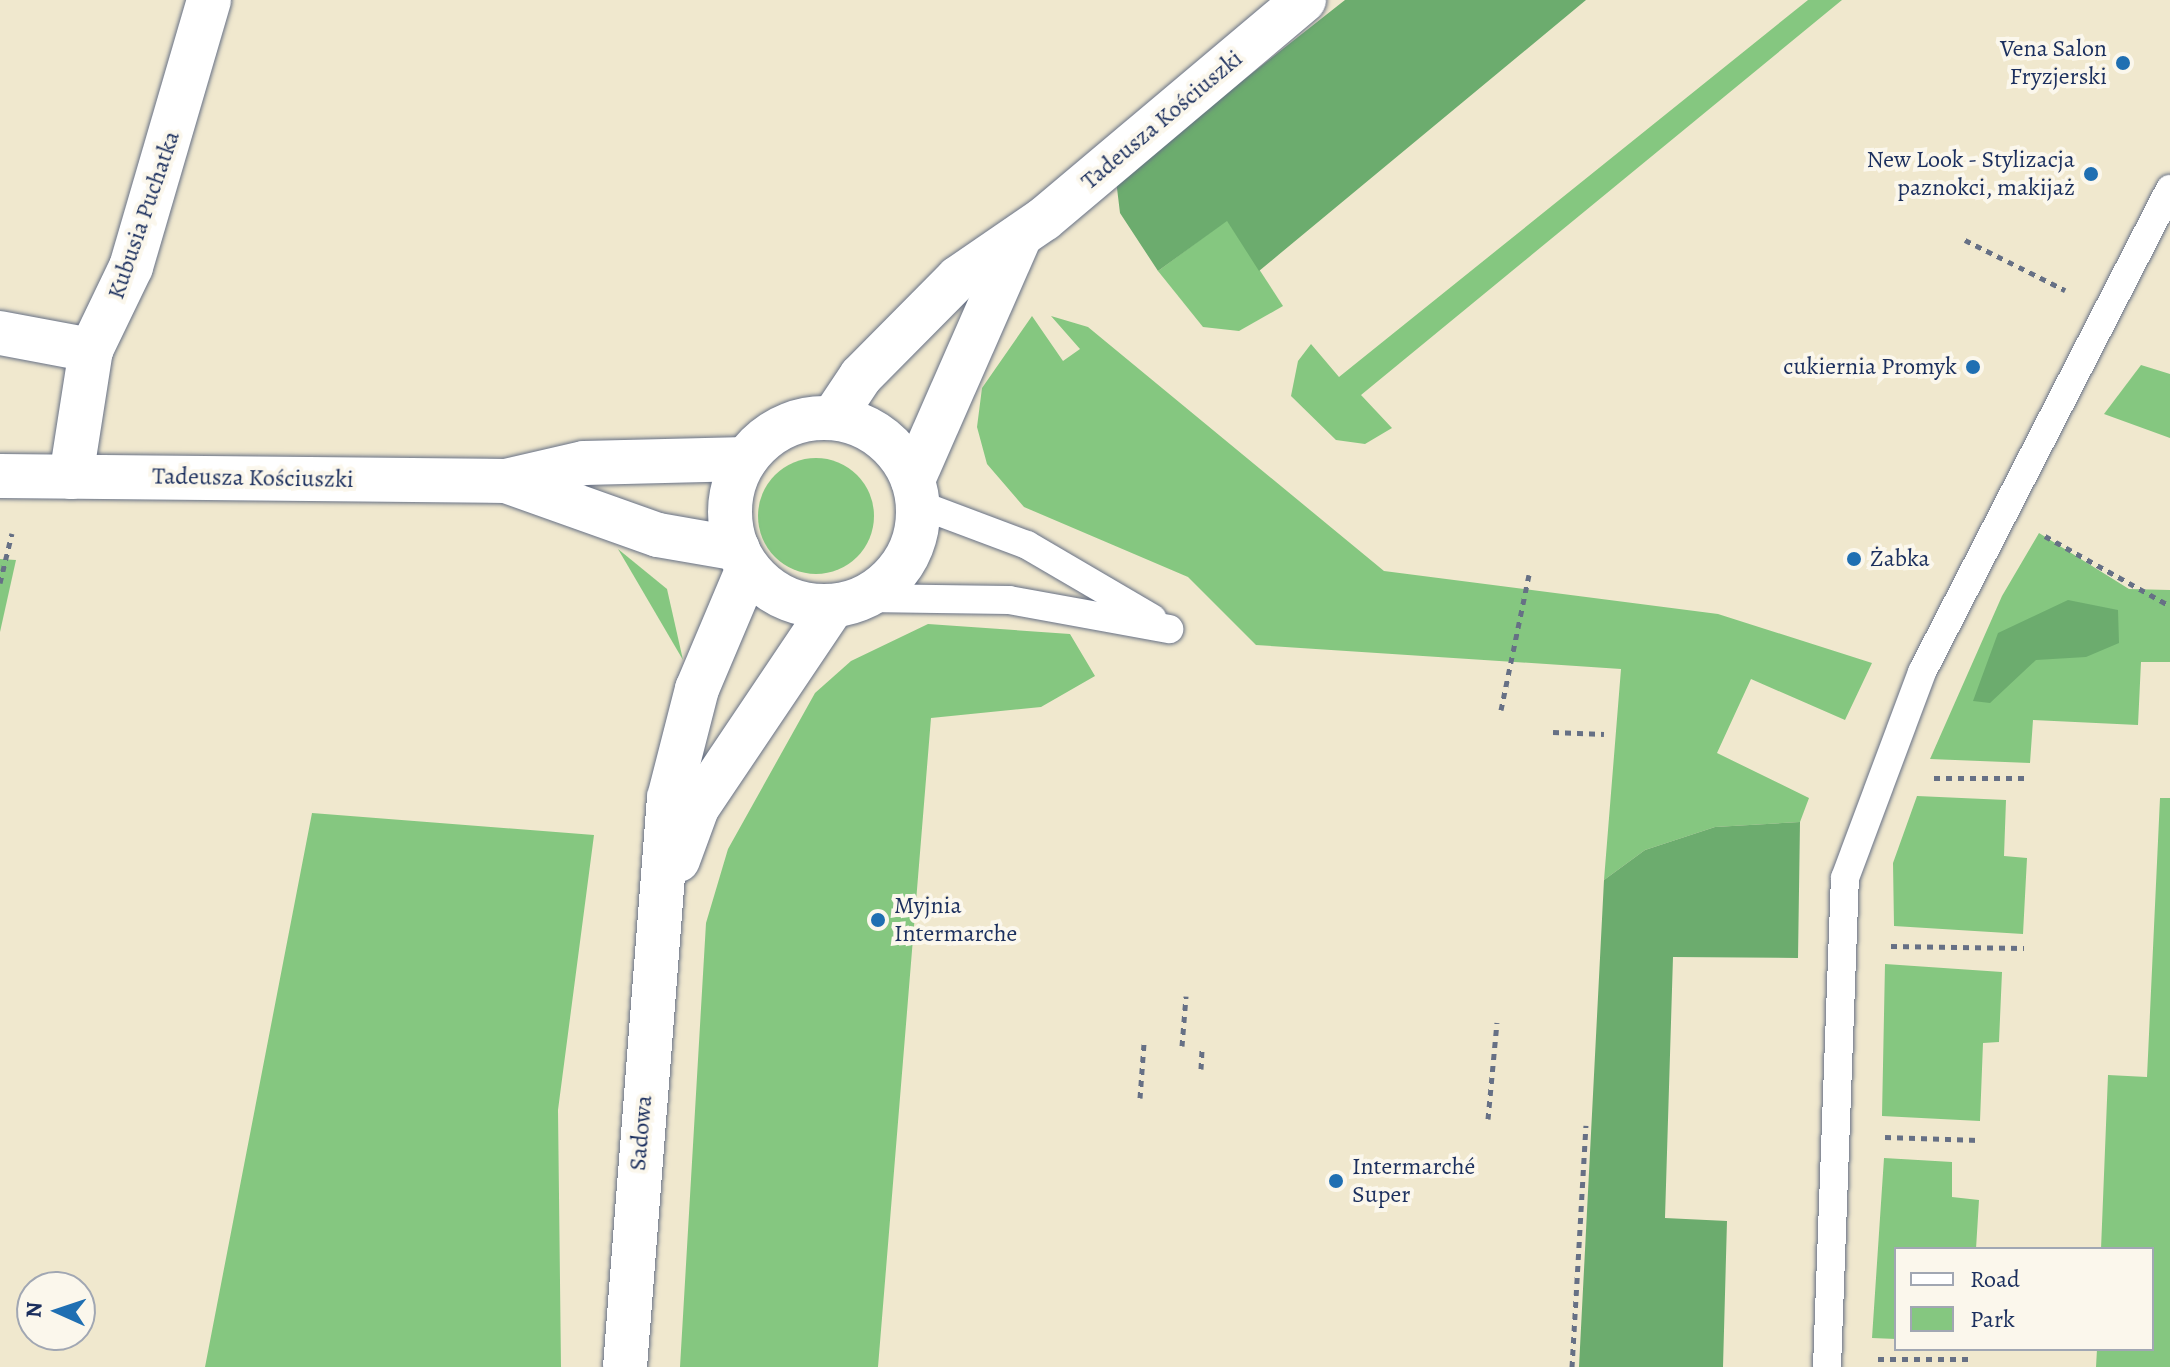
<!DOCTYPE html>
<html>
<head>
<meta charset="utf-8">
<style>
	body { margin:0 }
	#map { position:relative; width:2170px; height:1367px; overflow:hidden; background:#f0e8ce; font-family:Alegreya,serif }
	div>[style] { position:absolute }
	.green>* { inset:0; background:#85c780 }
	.round { border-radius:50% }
	.forest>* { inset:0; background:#6cac6e }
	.path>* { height:5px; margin-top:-2.5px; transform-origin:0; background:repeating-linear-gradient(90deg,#667085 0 6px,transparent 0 12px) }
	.roads { filter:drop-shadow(0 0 2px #667085) drop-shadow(0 0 2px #667085) }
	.service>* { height:28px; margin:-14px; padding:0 14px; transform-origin:14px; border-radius:14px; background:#fff }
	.minor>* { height:44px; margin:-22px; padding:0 22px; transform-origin:22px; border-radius:22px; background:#fff }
	.tertiary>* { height:44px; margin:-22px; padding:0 22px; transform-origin:22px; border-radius:22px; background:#fff }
	.tertiary>.ring { margin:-22px; padding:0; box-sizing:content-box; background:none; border:44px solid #fff; border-radius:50% }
	.dots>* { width:22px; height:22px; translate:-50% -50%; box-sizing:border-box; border:4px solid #fbf7ec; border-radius:50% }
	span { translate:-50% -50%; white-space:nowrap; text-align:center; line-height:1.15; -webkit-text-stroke:8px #fbf7ec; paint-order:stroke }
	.poi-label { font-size:24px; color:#1b2f5e }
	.right { translate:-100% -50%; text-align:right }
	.left { translate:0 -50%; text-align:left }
	.street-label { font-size:24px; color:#1b2f5e }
	.legend { position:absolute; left:1894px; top:1247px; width:260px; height:104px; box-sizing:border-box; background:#fbf7ec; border:2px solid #a1a7b3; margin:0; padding:10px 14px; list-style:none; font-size:24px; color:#1b2f5e }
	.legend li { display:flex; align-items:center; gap:16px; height:40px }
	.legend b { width:40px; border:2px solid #a1a7b3 }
	.north { position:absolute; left:16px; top:1271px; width:80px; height:80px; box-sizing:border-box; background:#fbf7ec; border:2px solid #a1a7b3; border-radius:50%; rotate:273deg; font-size:22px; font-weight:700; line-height:32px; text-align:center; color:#1b2f5e }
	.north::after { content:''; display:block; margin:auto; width:28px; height:36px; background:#1f6fb2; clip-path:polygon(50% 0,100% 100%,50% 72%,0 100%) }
</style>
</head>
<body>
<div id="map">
	<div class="green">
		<div style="clip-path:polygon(1808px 0,1842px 0,1361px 395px,1392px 428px,1365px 444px,1336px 440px,1291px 396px,1298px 361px,1311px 344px,1339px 377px)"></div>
		<div style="clip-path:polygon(1227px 220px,1283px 306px,1239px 331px,1203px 327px,1158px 271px)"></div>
		<div style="clip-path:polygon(1032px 316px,1063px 361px,1080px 349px,1051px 316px,1088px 327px,1384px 571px,1718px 614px,1872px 663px,1845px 720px,1751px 679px,1717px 753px,1809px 798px,1800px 822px,1715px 827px,1645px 850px,1604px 880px,1621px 669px,1256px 645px,1188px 577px,1024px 507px,987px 464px,977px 427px,982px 388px)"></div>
		<div style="clip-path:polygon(2141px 365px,2170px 374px,2170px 438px,2104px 414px)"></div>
		<div class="round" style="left:758px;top:458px;width:116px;height:116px"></div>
		<div style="clip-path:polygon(2039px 533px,2129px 589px,2170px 590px,2170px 662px,2141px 662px,2138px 725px,2033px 720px,2030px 763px,1930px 759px,2002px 596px)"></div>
		<div style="clip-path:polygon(618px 549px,667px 589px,683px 660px)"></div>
		<div style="clip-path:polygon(0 559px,16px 560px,0 632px)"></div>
		<div style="clip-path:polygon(928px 624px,1070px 634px,1095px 676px,1041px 707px,931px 718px,878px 1367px,680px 1367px,706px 923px,728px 849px,815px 693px,851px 661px)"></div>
		<div style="clip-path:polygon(1917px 796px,2006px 800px,2004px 856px,2027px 858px,2023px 934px,1894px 926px,1893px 863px)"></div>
		<div style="clip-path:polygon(2160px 798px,2170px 798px,2170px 1367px,2096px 1367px,2097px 1349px,2152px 1349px,2152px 1249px,2101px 1249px,2108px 1075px,2147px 1077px)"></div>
		<div style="clip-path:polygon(312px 813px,594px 835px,558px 1110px,561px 1367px,205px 1367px)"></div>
		<div style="clip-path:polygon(1885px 964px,2002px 972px,1999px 1042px,1983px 1043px,1980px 1121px,1882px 1116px)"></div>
		<div style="clip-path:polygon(1884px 1158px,1952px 1162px,1952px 1197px,1979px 1200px,1976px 1249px,1896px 1249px,1896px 1339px,1872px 1338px)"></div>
	</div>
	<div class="forest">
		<div style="clip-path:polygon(1345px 0,1586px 0,1259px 271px,1227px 221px,1158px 271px,1120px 213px,1116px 180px)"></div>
		<div style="clip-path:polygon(2068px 600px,2118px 610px,2119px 643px,2086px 657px,2036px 660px,1990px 703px,1973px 701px,1998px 633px)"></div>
		<div style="clip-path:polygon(1800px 822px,1798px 958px,1673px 957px,1665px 1218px,1727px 1221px,1723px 1367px,1579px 1367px,1604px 880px,1645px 850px,1715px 827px)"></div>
	</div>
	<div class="path">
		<div style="left:1965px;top:240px;width:112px;rotate:26.6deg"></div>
		<div style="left:2045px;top:536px;width:143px;rotate:29.2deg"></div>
		<div style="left:0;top:583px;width:51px;rotate:-76.5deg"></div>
		<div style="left:1501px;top:710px;width:138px;rotate:-78.3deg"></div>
		<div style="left:1553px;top:732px;width:51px;rotate:2.2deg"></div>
		<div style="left:1934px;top:778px;width:96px"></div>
		<div style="left:1891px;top:946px;width:133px;rotate:0.9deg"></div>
		<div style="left:1182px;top:1046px;width:50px;rotate:-85.4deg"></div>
		<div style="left:1201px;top:1069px;width:21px;rotate:-87deg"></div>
		<div style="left:1140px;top:1098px;width:54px;rotate:-85.8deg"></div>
		<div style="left:1488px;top:1119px;width:97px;rotate:-84.7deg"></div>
		<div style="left:1885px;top:1137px;width:94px;rotate:1.8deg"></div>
		<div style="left:1878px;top:1359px;width:90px"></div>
		<div style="left:1572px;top:1367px;width:242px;rotate:-86.7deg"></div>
	</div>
	<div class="roads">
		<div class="service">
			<div style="left:918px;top:504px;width:116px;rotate:20.6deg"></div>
			<div style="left:1027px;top:545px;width:145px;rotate:30.3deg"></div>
			<div style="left:864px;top:598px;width:145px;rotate:0.8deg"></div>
			<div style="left:1009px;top:600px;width:163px;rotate:10.3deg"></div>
			<div style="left:1827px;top:1367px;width:489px;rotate:-87.9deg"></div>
			<div style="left:1845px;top:878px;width:220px;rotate:-69.5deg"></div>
			<div style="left:1922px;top:672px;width:543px;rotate:-62.82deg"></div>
		</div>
		<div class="minor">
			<div style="left:0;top:333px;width:93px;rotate:10.6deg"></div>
			<div style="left:71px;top:477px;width:129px;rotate:-81.1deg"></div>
			<div style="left:91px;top:350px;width:92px;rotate:-64.3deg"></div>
			<div style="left:131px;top:267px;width:278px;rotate:-73.7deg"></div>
		</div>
		<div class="tertiary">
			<div style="left:833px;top:418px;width:50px;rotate:-56.3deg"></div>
			<div style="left:861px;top:376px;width:138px;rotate:-45.3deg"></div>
			<div style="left:958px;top:278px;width:104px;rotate:-34.5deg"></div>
			<div style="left:1044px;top:219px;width:340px;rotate:-40.1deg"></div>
			<div class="ring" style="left:730px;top:418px;width:144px;height:144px"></div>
			<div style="left:0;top:476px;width:506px;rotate:0.57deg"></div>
			<div style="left:506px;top:481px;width:80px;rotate:-13deg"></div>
			<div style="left:584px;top:463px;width:162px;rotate:-1.4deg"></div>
			<div style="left:913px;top:480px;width:264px;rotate:-66.3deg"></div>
			<div style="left:506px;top:481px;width:161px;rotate:19.6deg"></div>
			<div style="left:658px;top:535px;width:81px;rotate:9.9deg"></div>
			<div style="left:678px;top:860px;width:55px;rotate:-69.9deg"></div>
			<div style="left:697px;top:808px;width:242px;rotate:-56.1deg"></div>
			<div style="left:625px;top:1367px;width:571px;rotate:-85.58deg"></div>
			<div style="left:669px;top:798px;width:113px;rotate:-75.6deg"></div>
			<div style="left:697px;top:689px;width:131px;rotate:-67.1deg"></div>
		</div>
	</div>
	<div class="dots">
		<div style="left:2123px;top:63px;background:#1f6fb2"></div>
		<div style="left:2091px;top:174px;background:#1f6fb2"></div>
		<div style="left:1973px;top:367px;background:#1f6fb2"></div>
		<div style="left:1854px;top:559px;background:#1f6fb2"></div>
		<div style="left:878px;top:920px;background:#1f6fb2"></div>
		<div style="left:1336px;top:1181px;background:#1f6fb2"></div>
	</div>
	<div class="poi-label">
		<span class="right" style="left:2107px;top:63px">Vena Salon<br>Fryzjerski</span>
		<span class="right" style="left:2075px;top:174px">New Look - Stylizacja<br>paznokci, makijaż</span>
		<span class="right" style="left:1957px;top:367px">cukiernia Promyk</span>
		<span class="left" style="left:1870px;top:559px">Żabka</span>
		<span class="left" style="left:894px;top:920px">Myjnia<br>Intermarche</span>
		<span class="left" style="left:1352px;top:1181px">Intermarché<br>Super</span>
	</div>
	<div class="street-label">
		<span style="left:1162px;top:120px;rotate:-40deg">Tadeusza Kościuszki</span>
		<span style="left:144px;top:215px;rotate:-71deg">Kubusia Puchatka</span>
		<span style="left:253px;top:478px;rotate:1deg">Tadeusza Kościuszki</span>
		<span style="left:641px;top:1133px;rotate:-85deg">Sadowa</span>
	</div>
	<ul class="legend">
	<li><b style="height:10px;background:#fff"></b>Road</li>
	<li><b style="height:22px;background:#85c780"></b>Park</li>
	</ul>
	<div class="north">N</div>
</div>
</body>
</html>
